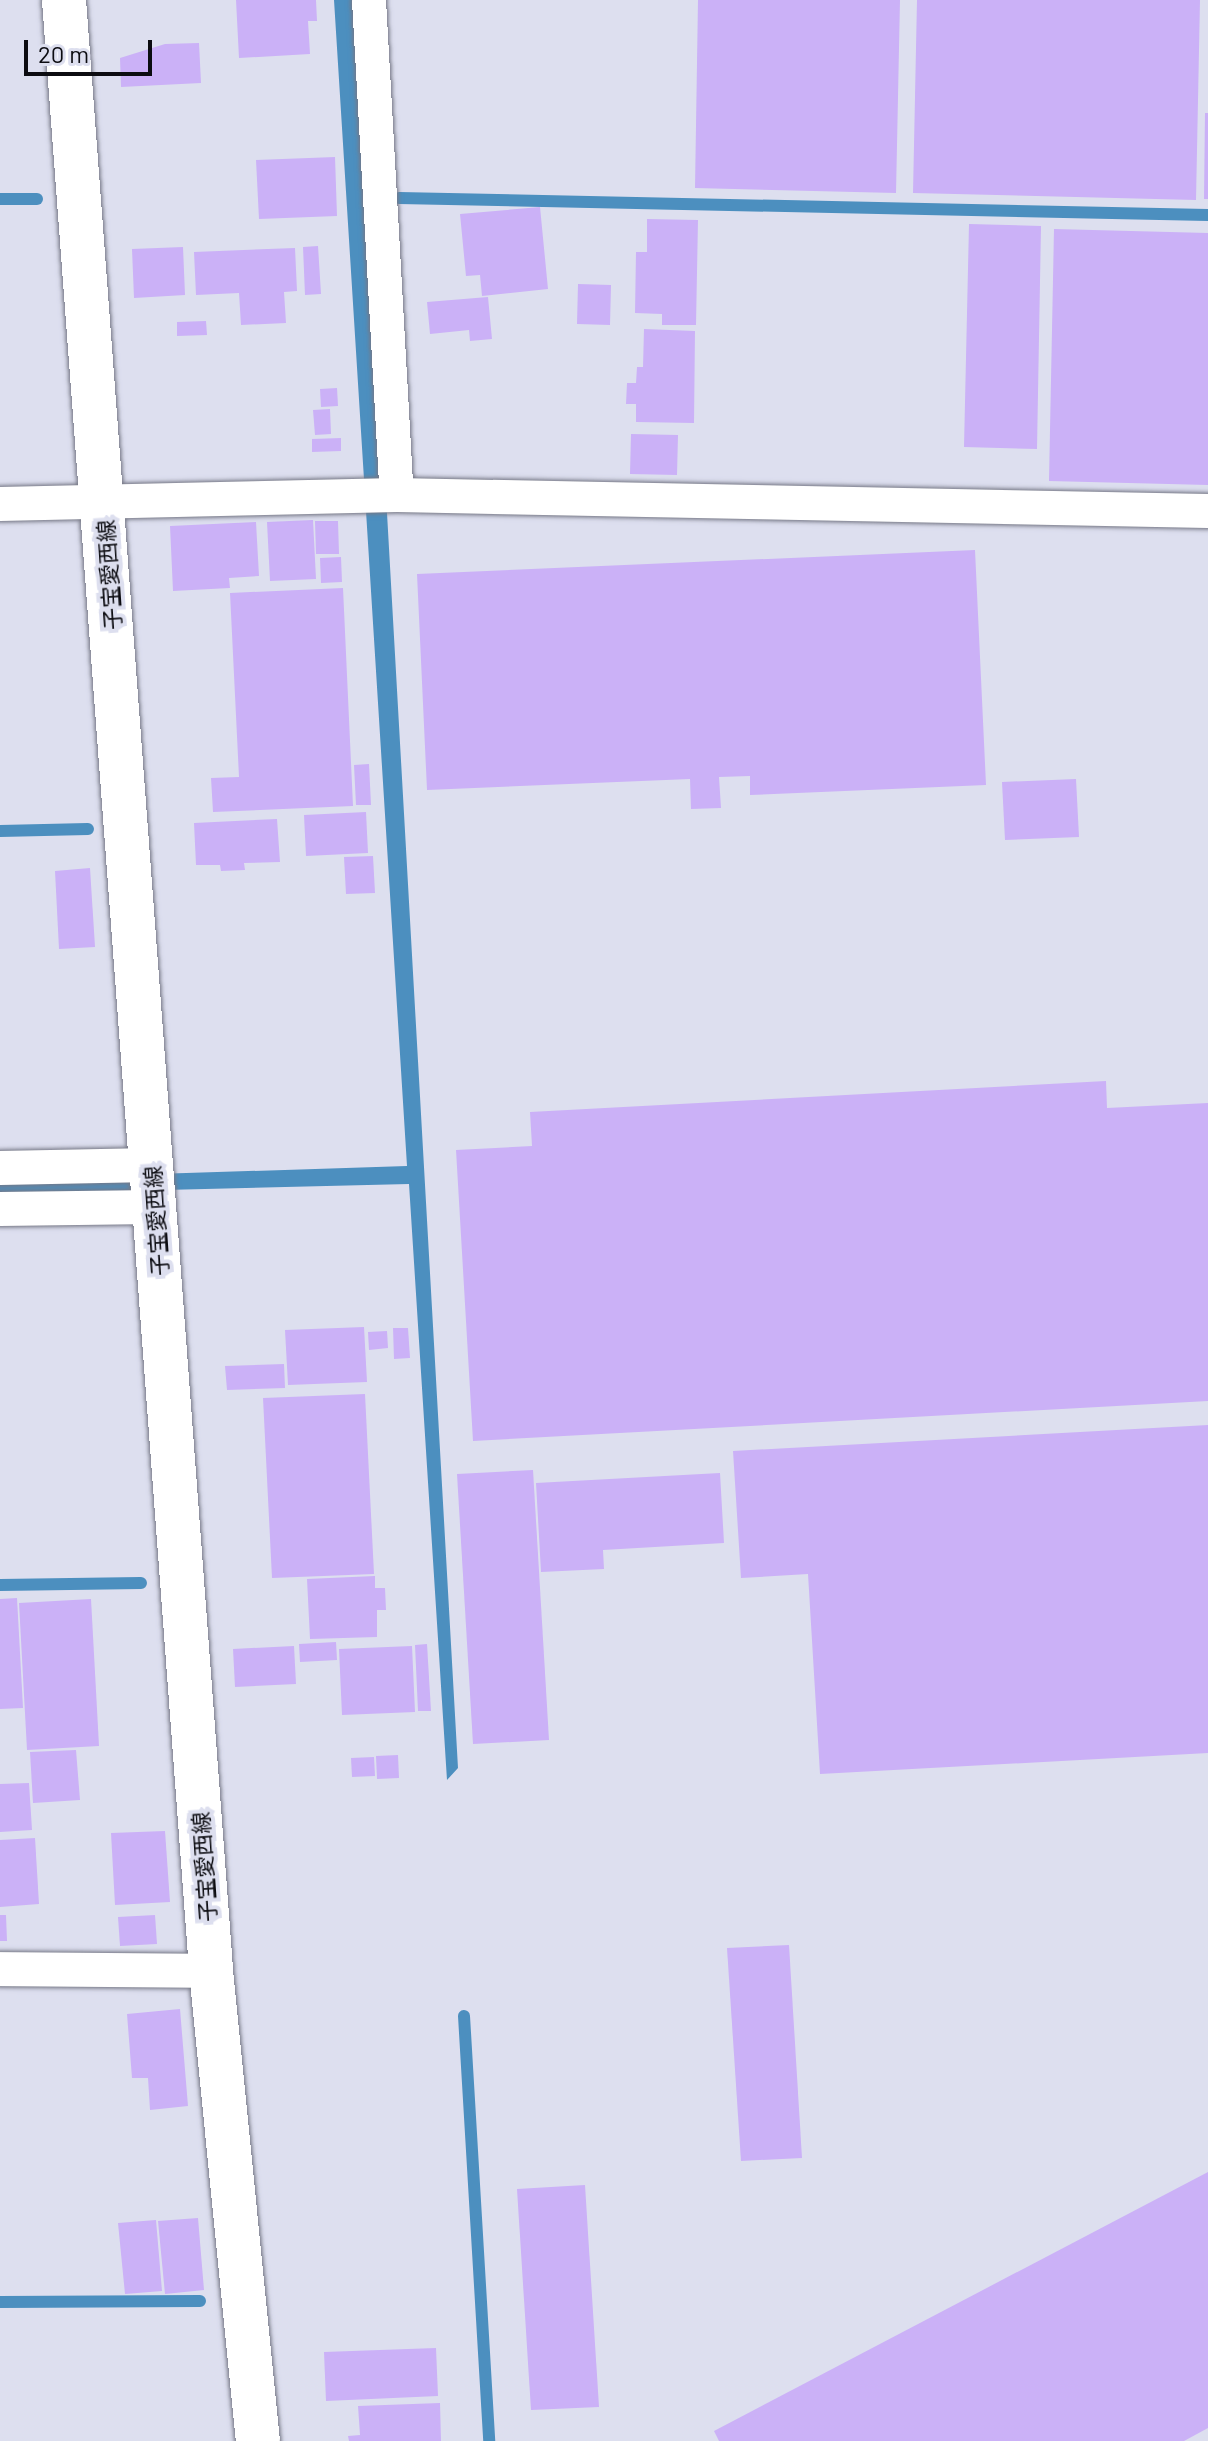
<!DOCTYPE html>
<html>
<head>
<meta charset="utf-8">
<style>
	body { margin:0 }
	#map { position:relative; width:1208px; height:2441px; overflow:hidden; background:#dddfef; font-family:Barlow,"Noto Sans JP",sans-serif }
	div>[style] { position:absolute }
	.water>* { inset:0; background:#4c8fbf }
	.stream>* { height:12px; margin:-6px; padding:0 6px; transform-origin:6px; border-radius:6px; background:#4c8fbf }
	.building>* { inset:0; background:#cbb1f7 }
	.roads { filter:drop-shadow(0 0 2px #767886) drop-shadow(0 0 2px #767886) }
	.minor>* { height:34px; margin:-17px; padding:0 17px; transform-origin:17px; border-radius:17px; background:#fff }
	.secondary>* { height:44px; margin:-22px; padding:0 22px; transform-origin:22px; border-radius:22px; background:#fff }
	span { translate:-50% -50%; white-space:nowrap; text-align:center; line-height:1.15; -webkit-text-stroke:8px #dddfef; paint-order:stroke }
	.street-label { font-size:22px; color:#0c0c11 }
	.scale { position:absolute; left:24px; top:40px; width:128px; height:36px; box-sizing:border-box; border:4px solid #0c0c11; border-top:0; padding-left:10px; font-size:24px; line-height:28px; white-space:nowrap; color:#0c0c11; -webkit-text-stroke:6px #dddfef; paint-order:stroke }
</style>
</head>
<body>
<div id="map">
	<div class="water">
		<div style="clip-path:polygon(334px 0,354px 0,387px 513px,458px 1768px,447px 1780px,409px 1184px,0 1194px,0 1179px,407px 1166px)"></div>
	</div>
	<div class="stream">
		<div style="left:399px;top:198px;width:809px;rotate:1.2deg"></div>
		<div style="left:0;top:199px;width:37px"></div>
		<div style="left:0;top:831px;width:88px;rotate:-1.3deg"></div>
		<div style="left:0;top:1585px;width:141px;rotate:-0.8deg"></div>
		<div style="left:464px;top:2016px;width:426px;rotate:86.6deg"></div>
		<div style="left:0;top:2302px;width:200px;rotate:-0.3deg"></div>
	</div>
	<div class="building">
		<div style="clip-path:polygon(236px 0,316px 0,317px 21px,308px 21px,310px 54px,239px 58px)"></div>
		<div style="clip-path:polygon(698px 0,900px 0,896px 193px,695px 188px)"></div>
		<div style="clip-path:polygon(917px 0,1200px 0,1196px 200px,913px 193px)"></div>
		<div style="clip-path:polygon(199px 43px,201px 83px,121px 87px,120px 58px,165px 44px)"></div>
		<div style="clip-path:polygon(1205px 113px,1208px 113px,1208px 199px,1204px 199px)"></div>
		<div style="clip-path:polygon(335px 157px,337px 216px,259px 219px,256px 160px)"></div>
		<div style="clip-path:polygon(540px 207px,548px 289px,482px 296px,480px 275px,466px 276px,460px 214px)"></div>
		<div style="clip-path:polygon(647px 219px,698px 220px,696px 325px,662px 325px,662px 314px,635px 313px,636px 252px,647px 252px)"></div>
		<div style="clip-path:polygon(969px 224px,1041px 226px,1037px 449px,964px 447px)"></div>
		<div style="clip-path:polygon(1054px 229px,1208px 233px,1208px 485px,1049px 481px)"></div>
		<div style="clip-path:polygon(318px 246px,321px 294px,305px 295px,303px 247px)"></div>
		<div style="clip-path:polygon(183px 247px,185px 295px,134px 298px,132px 249px)"></div>
		<div style="clip-path:polygon(295px 248px,297px 291px,284px 292px,286px 323px,241px 325px,239px 293px,196px 295px,194px 252px)"></div>
		<div style="clip-path:polygon(578px 284px,611px 285px,610px 325px,577px 324px)"></div>
		<div style="clip-path:polygon(488px 297px,492px 339px,470px 341px,469px 330px,430px 334px,427px 302px)"></div>
		<div style="clip-path:polygon(206px 321px,207px 335px,177px 336px,177px 322px)"></div>
		<div style="clip-path:polygon(644px 329px,695px 331px,694px 423px,636px 422px,636px 404px,626px 404px,627px 383px,636px 383px,637px 367px,643px 367px)"></div>
		<div style="clip-path:polygon(337px 388px,338px 406px,321px 407px,320px 389px)"></div>
		<div style="clip-path:polygon(330px 409px,331px 434px,315px 435px,313px 410px)"></div>
		<div style="clip-path:polygon(631px 434px,678px 435px,677px 475px,630px 474px)"></div>
		<div style="clip-path:polygon(341px 438px,341px 451px,312px 452px,312px 439px)"></div>
		<div style="clip-path:polygon(313px 520px,316px 579px,270px 581px,267px 522px)"></div>
		<div style="clip-path:polygon(315px 521px,338px 521px,339px 554px,316px 554px)"></div>
		<div style="clip-path:polygon(256px 522px,259px 576px,229px 578px,230px 588px,173px 591px,170px 526px)"></div>
		<div style="clip-path:polygon(975px 550px,986px 785px,750px 795px,750px 776px,719px 777px,721px 808px,691px 809px,690px 779px,427px 790px,417px 574px)"></div>
		<div style="clip-path:polygon(341px 557px,342px 582px,321px 583px,320px 558px)"></div>
		<div style="clip-path:polygon(343px 588px,353px 806px,213px 812px,211px 778px,239px 777px,230px 593px)"></div>
		<div style="clip-path:polygon(369px 764px,371px 805px,356px 805px,354px 765px)"></div>
		<div style="clip-path:polygon(1076px 779px,1079px 837px,1005px 840px,1002px 782px)"></div>
		<div style="clip-path:polygon(366px 812px,368px 853px,306px 856px,304px 815px)"></div>
		<div style="clip-path:polygon(277px 819px,280px 862px,244px 863px,245px 870px,221px 871px,220px 865px,196px 865px,194px 823px)"></div>
		<div style="clip-path:polygon(373px 856px,375px 893px,346px 894px,344px 857px)"></div>
		<div style="clip-path:polygon(90px 868px,95px 947px,59px 949px,55px 871px)"></div>
		<div style="clip-path:polygon(1106px 1081px,1107px 1108px,1208px 1103px,1208px 1401px,473px 1441px,456px 1150px,532px 1146px,530px 1112px)"></div>
		<div style="clip-path:polygon(364px 1327px,367px 1382px,288px 1385px,285px 1330px)"></div>
		<div style="clip-path:polygon(393px 1328px,408px 1328px,410px 1358px,394px 1359px)"></div>
		<div style="clip-path:polygon(387px 1331px,388px 1348px,369px 1350px,368px 1332px)"></div>
		<div style="clip-path:polygon(284px 1364px,285px 1388px,227px 1390px,225px 1366px)"></div>
		<div style="clip-path:polygon(365px 1394px,374px 1574px,272px 1578px,263px 1398px)"></div>
		<div style="clip-path:polygon(1208px 1425px,1208px 1753px,820px 1774px,808px 1574px,741px 1578px,733px 1451px)"></div>
		<div style="clip-path:polygon(533px 1470px,549px 1740px,473px 1744px,457px 1474px)"></div>
		<div style="clip-path:polygon(720px 1473px,724px 1543px,603px 1550px,604px 1569px,541px 1572px,536px 1483px)"></div>
		<div style="clip-path:polygon(375px 1576px,375px 1588px,385px 1588px,386px 1610px,377px 1610px,377px 1637px,310px 1639px,307px 1579px)"></div>
		<div style="clip-path:polygon(17px 1598px,23px 1708px,0 1709px,0 1599px)"></div>
		<div style="clip-path:polygon(91px 1599px,99px 1746px,27px 1750px,19px 1603px)"></div>
		<div style="clip-path:polygon(336px 1642px,337px 1660px,300px 1662px,299px 1644px)"></div>
		<div style="clip-path:polygon(427px 1644px,431px 1711px,418px 1711px,415px 1645px)"></div>
		<div style="clip-path:polygon(294px 1646px,296px 1684px,235px 1687px,233px 1649px)"></div>
		<div style="clip-path:polygon(412px 1646px,415px 1712px,342px 1715px,339px 1649px)"></div>
		<div style="clip-path:polygon(76px 1750px,80px 1800px,33px 1803px,30px 1752px)"></div>
		<div style="clip-path:polygon(398px 1755px,399px 1778px,377px 1779px,376px 1756px)"></div>
		<div style="clip-path:polygon(374px 1757px,375px 1776px,352px 1777px,351px 1758px)"></div>
		<div style="clip-path:polygon(29px 1783px,32px 1830px,0 1832px,0 1784px)"></div>
		<div style="clip-path:polygon(165px 1831px,170px 1902px,115px 1905px,111px 1833px)"></div>
		<div style="clip-path:polygon(35px 1838px,39px 1904px,0 1907px,0 1840px)"></div>
		<div style="clip-path:polygon(0 1915px,6px 1915px,7px 1941px,0 1941px)"></div>
		<div style="clip-path:polygon(155px 1915px,157px 1944px,120px 1946px,118px 1917px)"></div>
		<div style="clip-path:polygon(789px 1945px,802px 2158px,741px 2161px,727px 1948px)"></div>
		<div style="clip-path:polygon(180px 2009px,188px 2106px,150px 2110px,148px 2078px,132px 2078px,127px 2014px)"></div>
		<div style="clip-path:polygon(1208px 2172px,1208px 2428px,1184px 2441px,719px 2441px,714px 2431px)"></div>
		<div style="clip-path:polygon(585px 2185px,599px 2407px,531px 2410px,517px 2189px)"></div>
		<div style="clip-path:polygon(198px 2218px,204px 2290px,165px 2294px,158px 2221px)"></div>
		<div style="clip-path:polygon(156px 2220px,162px 2291px,125px 2294px,118px 2223px)"></div>
		<div style="clip-path:polygon(436px 2348px,438px 2396px,326px 2401px,324px 2352px)"></div>
		<div style="clip-path:polygon(440px 2403px,441px 2441px,349px 2441px,348px 2436px,360px 2435px,358px 2406px)"></div>
	</div>
	<div class="roads">
		<div class="minor">
			<div style="left:369px;top:0;width:496px;rotate:86.8deg"></div>
			<div style="left:0;top:504px;width:397px;rotate:-1.3deg"></div>
			<div style="left:397px;top:495px;width:811px;rotate:1.13deg"></div>
			<div style="left:0;top:1168px;width:152px;rotate:-1.1deg"></div>
			<div style="left:0;top:1209px;width:155px;rotate:-0.7deg"></div>
			<div style="left:0;top:1969px;width:211px;rotate:0.5deg"></div>
		</div>
		<div class="secondary">
			<div style="left:64px;top:0;width:1976px;rotate:85.73deg"></div>
			<div style="left:211px;top:1971px;width:472px;rotate:84.3deg"></div>
		</div>
	</div>
	<div class="street-label">
		<span style="left:109px;top:575px;rotate:-94deg">子宝愛西線</span>
		<span style="left:156px;top:1221px;rotate:-94deg">子宝愛西線</span>
		<span style="left:204px;top:1867px;rotate:-94deg">子宝愛西線</span>
	</div>
	<div class="scale">20 m</div>
</div>
</body>
</html>
